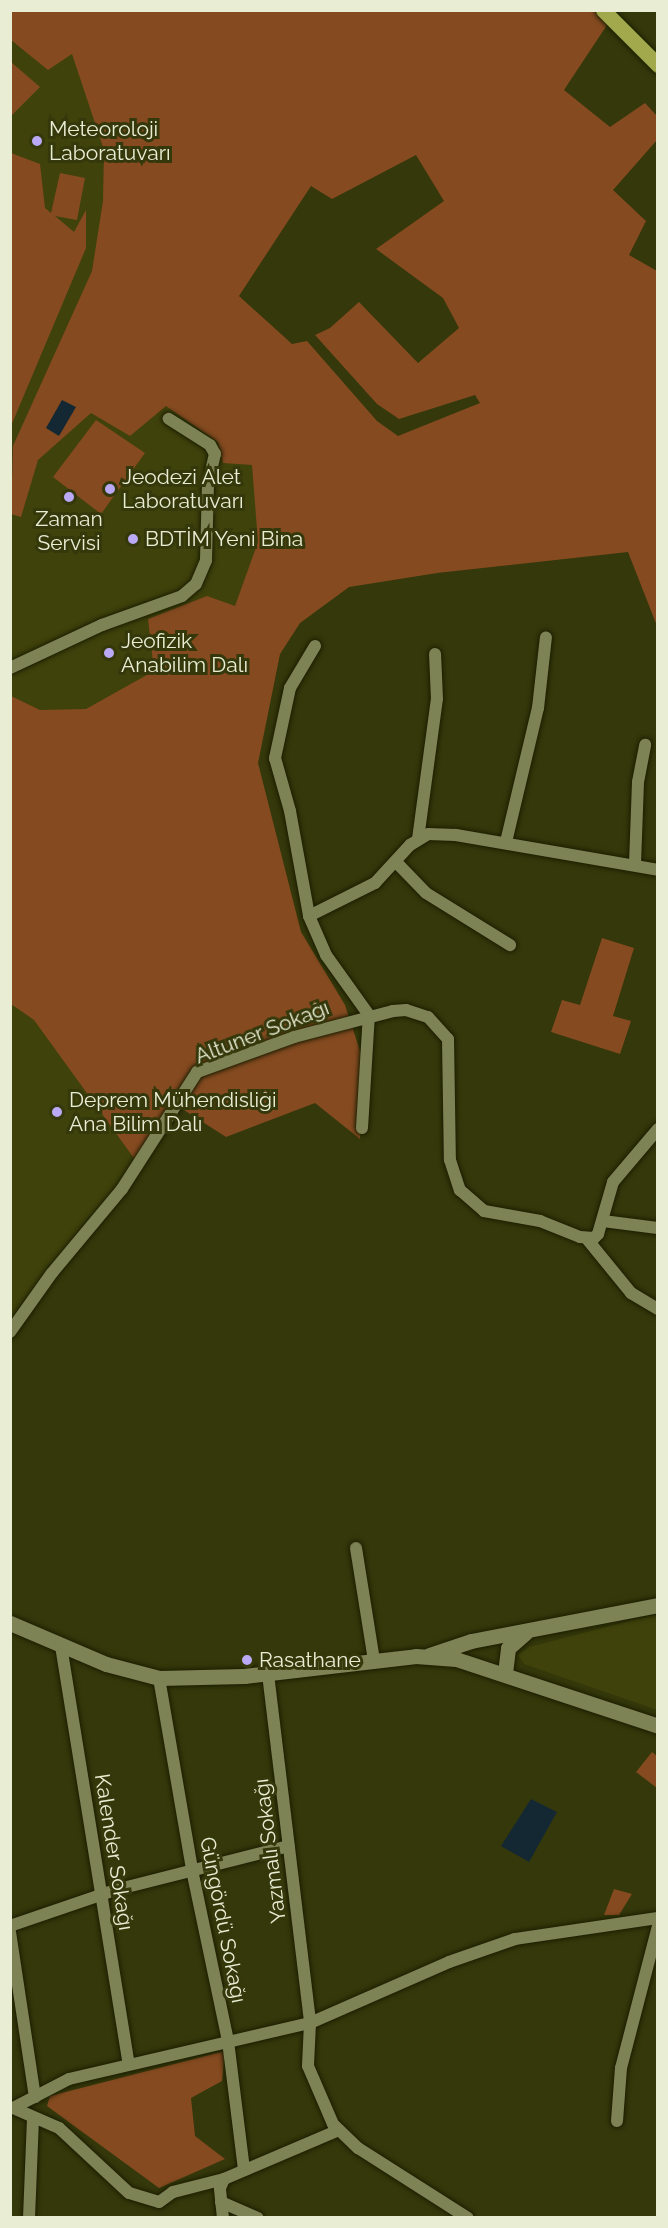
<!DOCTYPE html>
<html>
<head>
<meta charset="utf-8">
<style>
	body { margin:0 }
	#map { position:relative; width:668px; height:2228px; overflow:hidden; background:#34380a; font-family:Raleway,sans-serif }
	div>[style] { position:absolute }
	.built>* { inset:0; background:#3f420b }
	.green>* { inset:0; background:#854a20 }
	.water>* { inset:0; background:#142833 }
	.roads { filter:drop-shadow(0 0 2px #1c1e00) drop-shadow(0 0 2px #1c1e00) }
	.street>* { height:12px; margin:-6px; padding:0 6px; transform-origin:6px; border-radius:6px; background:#7e8356 }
	.secondary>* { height:15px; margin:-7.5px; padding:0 7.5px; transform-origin:7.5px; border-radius:7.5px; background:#7e8356 }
	.primary>* { height:15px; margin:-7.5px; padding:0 7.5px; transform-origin:7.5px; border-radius:7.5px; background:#a1a94c }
	.dots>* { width:16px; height:16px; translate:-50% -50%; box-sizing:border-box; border:3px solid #34380a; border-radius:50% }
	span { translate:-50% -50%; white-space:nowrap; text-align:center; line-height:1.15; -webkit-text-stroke:6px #34380a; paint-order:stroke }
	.poi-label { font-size:21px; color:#e9edd4 }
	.left { translate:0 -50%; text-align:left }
	.street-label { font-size:21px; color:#e9edd4 }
	.frame { position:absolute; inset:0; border:12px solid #e9edd4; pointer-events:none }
</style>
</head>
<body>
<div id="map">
	<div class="built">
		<div style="clip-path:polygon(11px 11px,226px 11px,238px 296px,292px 344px,437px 573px,349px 587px,300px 623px,280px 654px,258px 763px,301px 932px,345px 1005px,185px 1070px,136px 1161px,11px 1322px)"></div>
		<div style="clip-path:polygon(657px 1614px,657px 1710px,524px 1664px,518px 1655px,529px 1647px)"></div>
	</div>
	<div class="green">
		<div style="clip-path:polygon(evenodd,11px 11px,594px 11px,607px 25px,564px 90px,610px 127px,645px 103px,657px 116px,657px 140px,613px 190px,646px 221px,629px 255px,657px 271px,657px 626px,628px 552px,437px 573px,349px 587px,300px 623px,280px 654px,258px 763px,301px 932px,345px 1005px,363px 1060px,360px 1139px,315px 1103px,226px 1137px,173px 1103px,136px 1161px,34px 1020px,11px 1004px,11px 696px,40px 710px,86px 709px,154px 671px,148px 619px,207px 596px,235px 606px,258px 542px,252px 465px,223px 463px,218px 442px,166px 406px,130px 436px,91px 413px,38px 460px,21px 517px,11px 514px,13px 446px,92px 271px,103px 201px,104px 150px,72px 54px,48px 70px,11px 40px,11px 11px,416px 155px,444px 201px,376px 249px,443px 298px,459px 328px,418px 363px,359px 302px,330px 328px,315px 335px,377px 404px,399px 419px,475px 395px,480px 403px,398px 436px,377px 421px,307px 341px,292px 344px,239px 296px,311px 186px,332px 199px,416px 155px)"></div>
		<div style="clip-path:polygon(11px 62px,40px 87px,11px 116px)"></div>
		<div style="clip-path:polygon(11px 153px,40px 164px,45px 208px,51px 213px,60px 173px,85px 178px,77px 220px,55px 216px,74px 232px,86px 210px,86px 248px,11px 426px)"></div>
		<div style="clip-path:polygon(96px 420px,145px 453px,101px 514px,53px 477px)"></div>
		<div style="clip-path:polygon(602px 938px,634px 948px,613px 1016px,631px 1021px,620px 1054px,551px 1032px,562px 1000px,580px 1005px)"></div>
		<div style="clip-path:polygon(652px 1752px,657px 1756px,657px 1788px,636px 1772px)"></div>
		<div style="clip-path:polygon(614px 1889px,632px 1894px,619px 1915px,604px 1915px)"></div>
		<div style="clip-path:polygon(225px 2051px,222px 2081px,191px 2098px,195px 2136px,225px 2159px,159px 2188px,47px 2106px,50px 2096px)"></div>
	</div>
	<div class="water">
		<div style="clip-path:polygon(62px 400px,76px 407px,59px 436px,46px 428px)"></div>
		<div style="clip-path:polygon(531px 1799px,557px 1812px,529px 1862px,501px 1846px)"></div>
	</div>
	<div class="roads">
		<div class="street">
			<div style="left:315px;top:646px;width:49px;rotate:120.8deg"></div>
			<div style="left:290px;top:688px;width:72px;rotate:102.1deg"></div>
			<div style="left:275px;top:758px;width:55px;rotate:74.2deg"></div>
			<div style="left:290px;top:811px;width:107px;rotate:79.7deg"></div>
			<div style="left:309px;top:916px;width:43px;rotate:66.4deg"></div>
			<div style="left:326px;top:955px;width:74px;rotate:54.4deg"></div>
			<div style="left:10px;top:668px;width:102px;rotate:-25.1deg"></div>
			<div style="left:102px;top:625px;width:85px;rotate:-19.9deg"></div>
			<div style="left:182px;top:596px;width:18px;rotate:-41deg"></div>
			<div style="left:196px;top:584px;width:26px;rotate:-67deg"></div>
			<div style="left:206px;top:560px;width:76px;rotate:-88.5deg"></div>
			<div style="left:208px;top:484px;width:31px;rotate:-77deg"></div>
			<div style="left:215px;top:454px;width:10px;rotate:-119deg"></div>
			<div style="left:210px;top:445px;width:49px;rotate:-147.6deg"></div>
			<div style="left:418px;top:839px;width:141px;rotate:-82.3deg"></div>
			<div style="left:437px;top:699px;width:45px;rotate:-92.5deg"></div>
			<div style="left:506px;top:842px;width:138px;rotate:-76.6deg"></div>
			<div style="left:538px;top:708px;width:71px;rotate:-83.6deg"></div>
			<div style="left:396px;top:862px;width:43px;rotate:45.9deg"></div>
			<div style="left:426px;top:893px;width:99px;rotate:31.8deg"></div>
			<div style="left:635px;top:864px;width:82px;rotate:-87.9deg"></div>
			<div style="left:638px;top:782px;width:38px;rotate:-79deg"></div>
			<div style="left:309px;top:916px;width:74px;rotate:-26.6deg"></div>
			<div style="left:375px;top:883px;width:52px;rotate:-47.4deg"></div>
			<div style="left:410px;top:845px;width:21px;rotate:-31deg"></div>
			<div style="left:428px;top:834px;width:28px;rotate:2deg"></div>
			<div style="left:456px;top:835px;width:205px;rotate:9.8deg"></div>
			<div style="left:362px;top:1128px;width:113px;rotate:-86.5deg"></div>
			<div style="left:603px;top:1221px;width:55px;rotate:7.3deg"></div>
			<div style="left:587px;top:1239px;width:70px;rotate:50.8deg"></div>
			<div style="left:631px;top:1293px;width:31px;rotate:31deg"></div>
			<div style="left:10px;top:1332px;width:72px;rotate:-54.6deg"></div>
			<div style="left:52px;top:1273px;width:109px;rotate:-50.2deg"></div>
			<div style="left:122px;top:1189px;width:139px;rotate:-57.3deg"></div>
			<div style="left:197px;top:1072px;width:103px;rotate:-19.8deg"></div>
			<div style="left:294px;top:1037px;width:102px;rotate:-14.7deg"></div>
			<div style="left:393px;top:1011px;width:13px;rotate:-4deg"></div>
			<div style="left:406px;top:1010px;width:23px;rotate:18deg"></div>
			<div style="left:428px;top:1017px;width:30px;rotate:48deg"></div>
			<div style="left:448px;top:1039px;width:121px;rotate:89.1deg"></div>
			<div style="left:450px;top:1160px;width:32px;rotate:72deg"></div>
			<div style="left:460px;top:1190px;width:32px;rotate:41deg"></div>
			<div style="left:484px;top:1211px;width:57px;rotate:10.1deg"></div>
			<div style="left:540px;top:1221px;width:43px;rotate:21.8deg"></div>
			<div style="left:580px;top:1237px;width:14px;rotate:4deg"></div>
			<div style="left:594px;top:1238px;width:6px;rotate:-45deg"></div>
			<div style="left:598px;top:1234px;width:54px;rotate:-73.9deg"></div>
			<div style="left:613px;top:1182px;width:70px;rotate:-49.7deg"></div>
			<div style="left:356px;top:1548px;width:114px;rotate:80.9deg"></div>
			<div style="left:61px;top:1646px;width:423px;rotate:80.8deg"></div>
			<div style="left:268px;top:1674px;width:352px;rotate:83.1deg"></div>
			<div style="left:310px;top:2023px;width:152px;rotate:-23.7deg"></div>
			<div style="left:449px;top:1962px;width:70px;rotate:-19.2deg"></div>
			<div style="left:515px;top:1939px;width:145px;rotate:-8.4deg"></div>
			<div style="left:159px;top:1678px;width:195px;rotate:80.2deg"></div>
			<div style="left:192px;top:1870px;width:175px;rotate:78.1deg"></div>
			<div style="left:228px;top:2041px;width:130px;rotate:82.9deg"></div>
			<div style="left:10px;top:1926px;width:111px;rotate:-18.9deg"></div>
			<div style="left:115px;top:1890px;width:179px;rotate:-14.2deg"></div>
			<div style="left:10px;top:1932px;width:167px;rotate:81.4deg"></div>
			<div style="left:617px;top:2121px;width:53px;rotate:-85.7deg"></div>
			<div style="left:621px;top:2068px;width:147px;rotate:-75.4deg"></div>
			<div style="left:224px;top:2179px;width:53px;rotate:165.7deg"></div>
			<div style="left:173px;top:2192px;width:17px;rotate:144deg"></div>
			<div style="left:159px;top:2202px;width:31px;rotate:-163deg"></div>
			<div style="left:129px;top:2193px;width:96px;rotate:-137.1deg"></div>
			<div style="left:59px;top:2128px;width:50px;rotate:-156.5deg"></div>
			<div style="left:13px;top:2108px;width:63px;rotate:-27.4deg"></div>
			<div style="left:69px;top:2079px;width:247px;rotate:-13.1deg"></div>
			<div style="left:310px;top:2023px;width:43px;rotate:92.7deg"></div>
			<div style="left:308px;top:2066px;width:63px;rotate:66.7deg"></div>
			<div style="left:333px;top:2124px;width:35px;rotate:44deg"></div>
			<div style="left:358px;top:2148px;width:130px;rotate:32.5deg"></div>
			<div style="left:221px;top:2202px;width:40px;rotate:23.4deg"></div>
			<div style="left:29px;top:2218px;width:98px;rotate:-87.7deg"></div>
			<div style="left:223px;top:2218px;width:30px;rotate:-96deg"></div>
			<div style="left:220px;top:2188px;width:10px;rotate:-66deg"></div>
			<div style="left:224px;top:2179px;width:125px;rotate:-23.1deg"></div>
		</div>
		<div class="secondary">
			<div style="left:10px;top:1623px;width:104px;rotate:23.1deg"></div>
			<div style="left:106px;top:1664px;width:55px;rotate:14.8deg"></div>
			<div style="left:159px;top:1678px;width:85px;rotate:-1.3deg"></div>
			<div style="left:244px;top:1676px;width:173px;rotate:-6.6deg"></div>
			<div style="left:416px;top:1656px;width:40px;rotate:4.3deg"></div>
			<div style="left:456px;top:1659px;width:213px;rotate:18.3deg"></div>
			<div style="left:429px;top:1655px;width:44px;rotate:-18.4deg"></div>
			<div style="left:471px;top:1641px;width:190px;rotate:-10.9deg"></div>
			<div style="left:505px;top:1673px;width:25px;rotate:-83deg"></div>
			<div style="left:508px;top:1648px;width:23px;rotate:-41deg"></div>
		</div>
		<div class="primary">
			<div style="left:603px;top:10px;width:78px;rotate:45deg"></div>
		</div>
	</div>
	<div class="dots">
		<div style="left:37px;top:141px;background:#baaaf6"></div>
		<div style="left:110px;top:489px;background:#baaaf6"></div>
		<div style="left:69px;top:497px;background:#baaaf6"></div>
		<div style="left:133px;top:539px;background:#baaaf6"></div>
		<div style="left:109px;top:653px;background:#baaaf6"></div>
		<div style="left:57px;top:1112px;background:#baaaf6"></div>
		<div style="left:247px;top:1660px;background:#baaaf6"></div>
	</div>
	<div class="poi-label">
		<span class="left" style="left:49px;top:141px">Meteoroloji<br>Laboratuvarı</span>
		<span class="left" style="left:122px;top:489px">Jeodezi Alet<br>Laboratuvarı</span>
		<span style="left:69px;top:531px">Zaman<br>Servisi</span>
		<span class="left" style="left:145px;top:539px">BDTİM Yeni Bina</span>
		<span class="left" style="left:121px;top:653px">Jeofizik<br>Anabilim Dalı</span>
		<span class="left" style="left:69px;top:1112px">Deprem Mühendisliği<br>Ana Bilim Dalı</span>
		<span class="left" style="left:259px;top:1660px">Rasathane</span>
	</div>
	<div class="street-label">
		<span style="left:262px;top:1032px;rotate:-21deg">Altuner Sokağı</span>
		<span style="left:270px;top:1851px;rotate:-97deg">Yazmalı Sokağı</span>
		<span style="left:114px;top:1852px;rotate:81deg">Kalender Sokağı</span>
		<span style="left:223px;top:1920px;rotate:79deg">Güngördü Sokağı</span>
	</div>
	<div class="frame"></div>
</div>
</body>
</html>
